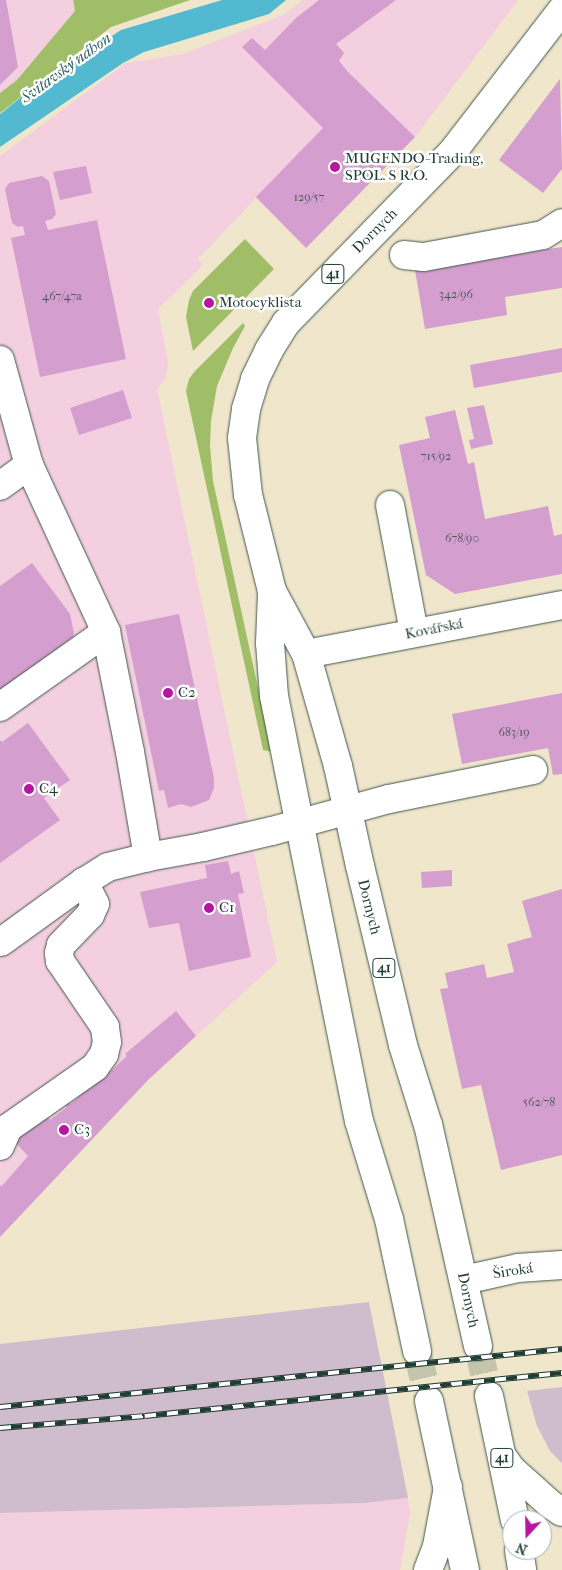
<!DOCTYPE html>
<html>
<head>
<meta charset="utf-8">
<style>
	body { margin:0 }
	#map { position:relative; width:562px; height:1570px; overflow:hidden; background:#efe6cb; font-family:"IM FELL French Canon",serif }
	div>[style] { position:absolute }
	.built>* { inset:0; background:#f3cfdf }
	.industrial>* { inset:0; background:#cfbdce }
	.green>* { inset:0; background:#a0be67 }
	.water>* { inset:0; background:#52b9d0 }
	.building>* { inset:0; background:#d49fce }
	.major-tunnel>* { height:28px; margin-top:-14px; transform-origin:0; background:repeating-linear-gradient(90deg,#c5c4ad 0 28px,transparent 0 42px) }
	.roads { filter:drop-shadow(0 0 1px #3e564b) drop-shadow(0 0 1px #3e564b) }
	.minor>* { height:28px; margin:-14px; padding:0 14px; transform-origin:14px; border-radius:14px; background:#fff }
	.major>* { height:28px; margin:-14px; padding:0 14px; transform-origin:14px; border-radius:14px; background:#fff }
	.rail>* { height:5.5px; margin-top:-2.75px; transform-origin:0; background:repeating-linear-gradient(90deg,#fff 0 11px,#1f3d34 0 22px); box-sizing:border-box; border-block:1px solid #1f3d34 }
	.dots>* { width:14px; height:14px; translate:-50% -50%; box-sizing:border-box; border:2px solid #fff; border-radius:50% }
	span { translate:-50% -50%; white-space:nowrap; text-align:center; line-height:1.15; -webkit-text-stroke:5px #fff; paint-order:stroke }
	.number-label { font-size:12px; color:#4c565a }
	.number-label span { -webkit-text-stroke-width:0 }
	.shield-label span { padding:1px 4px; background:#fff; border:1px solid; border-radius:4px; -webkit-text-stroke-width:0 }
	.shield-label { font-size:14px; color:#1f3d34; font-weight:700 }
	.poi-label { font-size:15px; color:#1f3d34 }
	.left { translate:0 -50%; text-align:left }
	.street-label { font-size:15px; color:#1f3d34 }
	.water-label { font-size:16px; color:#2e6263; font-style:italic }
	.north { position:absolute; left:502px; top:1510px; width:50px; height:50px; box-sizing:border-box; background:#fff; border:1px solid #a5b1ae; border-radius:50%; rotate:201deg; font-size:14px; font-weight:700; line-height:20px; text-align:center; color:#1f3d34 }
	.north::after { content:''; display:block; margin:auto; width:18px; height:22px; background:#b5179e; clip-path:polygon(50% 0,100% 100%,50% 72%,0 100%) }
</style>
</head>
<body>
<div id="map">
	<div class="built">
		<div style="clip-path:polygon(0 0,73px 0,75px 11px,17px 80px,0 93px)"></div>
		<div style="clip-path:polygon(303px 0,518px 0,415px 137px,306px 248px,256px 198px,198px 259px,203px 265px,158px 309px,168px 362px,166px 378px,157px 389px,277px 962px,148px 1080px,0 1237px,0 156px,126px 63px,183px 54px,283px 15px)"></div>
		<div style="clip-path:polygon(408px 1498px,410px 1514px,400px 1570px,0 1570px,0 1513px,364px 1503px)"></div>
	</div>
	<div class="industrial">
		<div style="clip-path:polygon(369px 1302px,408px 1498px,364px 1503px,0 1513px,0 1344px)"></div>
		<div style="clip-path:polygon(562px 1387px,562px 1463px,550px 1451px,537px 1426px,527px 1391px)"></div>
	</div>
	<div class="green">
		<div style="clip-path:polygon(73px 0,190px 0,111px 27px,0 113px,0 93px,17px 80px,75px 11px)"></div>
		<div style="clip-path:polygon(245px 239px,274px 269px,193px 351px,186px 317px,189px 300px,193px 291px)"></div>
		<div style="clip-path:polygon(243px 323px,245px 326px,233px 348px,217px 386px,211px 421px,210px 446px,213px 481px,272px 752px,263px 750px,186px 391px,189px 379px,195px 371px)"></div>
	</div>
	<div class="water">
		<div style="clip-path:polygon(222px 0,286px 0,269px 14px,144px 52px,123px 63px,0 147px,0 114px,29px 91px,121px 30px)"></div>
	</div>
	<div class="building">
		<div style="clip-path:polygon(0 0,6px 0,18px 67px,0 85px)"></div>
		<div style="clip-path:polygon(319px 0,396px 0,336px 44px,344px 53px,339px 61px,348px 72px,415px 137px,306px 248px,256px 197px,323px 128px,242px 47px,252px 38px,265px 50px,296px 18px)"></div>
		<div style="clip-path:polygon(560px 79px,562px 169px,543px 193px,499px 160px)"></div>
		<div style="clip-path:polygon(86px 166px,92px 193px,60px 200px,53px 172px)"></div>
		<div style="clip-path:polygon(42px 176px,49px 181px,56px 214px,52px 219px,45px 221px,48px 230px,97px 220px,126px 359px,40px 377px,11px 238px,25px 235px,23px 226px,18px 227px,12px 223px,5px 189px,9px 183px)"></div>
		<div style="clip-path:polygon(562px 247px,562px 288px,505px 297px,507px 315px,425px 329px,415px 270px)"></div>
		<div style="clip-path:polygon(562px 348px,562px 372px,474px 388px,470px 365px)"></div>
		<div style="clip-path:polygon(123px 390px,132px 418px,79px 435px,70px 408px)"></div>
		<div style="clip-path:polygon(484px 405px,493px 444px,471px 449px,469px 440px,474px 439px,467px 408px)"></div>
		<div style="clip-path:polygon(455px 410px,468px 464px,474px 462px,485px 519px,548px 506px,554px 536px,562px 534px,562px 574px,455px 594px,426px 575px,399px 445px,430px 438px,425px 417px)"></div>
		<div style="clip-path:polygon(32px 563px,70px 614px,74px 633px,73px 637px,0 691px,0 586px)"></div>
		<div style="clip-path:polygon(179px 614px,214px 778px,214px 788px,209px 800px,191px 807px,181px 804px,168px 808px,164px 790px,159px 791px,125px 625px)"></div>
		<div style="clip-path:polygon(562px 693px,562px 774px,553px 775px,548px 748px,462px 764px,452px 714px)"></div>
		<div style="clip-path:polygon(28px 723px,70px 780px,44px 798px,60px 820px,0 863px,0 740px,2px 742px)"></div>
		<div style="clip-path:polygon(228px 861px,231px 874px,239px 871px,244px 893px,238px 894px,251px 957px,189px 971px,179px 923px,149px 928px,140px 892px,207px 878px,205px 865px)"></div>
		<div style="clip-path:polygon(452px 870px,452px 886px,422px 888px,421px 872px)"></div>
		<div style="clip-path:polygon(562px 889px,562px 1155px,501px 1170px,481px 1085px,462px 1089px,440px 989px,448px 988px,445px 973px,484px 964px,487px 978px,514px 972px,507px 944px,532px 937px,522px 901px)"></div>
		<div style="clip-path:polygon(176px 1011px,196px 1036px,148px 1080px,0 1237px,0 1185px,2px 1186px,28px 1156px,13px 1140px,46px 1115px,50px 1120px,67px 1107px,63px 1102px,66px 1099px,70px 1104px,79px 1097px,76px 1093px,99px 1078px,101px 1080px,127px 1056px,125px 1054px)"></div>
	</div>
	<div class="major-tunnel">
		<div style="left:478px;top:1346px;width:51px;rotate:77.6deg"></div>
		<div style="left:417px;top:1351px;width:51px;rotate:76.5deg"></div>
	</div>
	<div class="roads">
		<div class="minor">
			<div style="left:404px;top:255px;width:20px;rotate:6deg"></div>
			<div style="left:424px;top:257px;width:121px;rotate:-10.5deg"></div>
			<div style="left:543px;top:235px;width:22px;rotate:-32deg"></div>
			<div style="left:0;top:360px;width:109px;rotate:74.6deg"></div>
			<div style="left:29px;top:465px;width:184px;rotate:65.2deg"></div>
			<div style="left:106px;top:632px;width:122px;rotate:78.7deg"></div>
			<div style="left:130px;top:752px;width:107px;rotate:80.3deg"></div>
			<div style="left:0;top:486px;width:36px;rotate:-36deg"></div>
			<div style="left:390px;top:505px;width:129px;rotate:79.3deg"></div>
			<div style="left:306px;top:654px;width:261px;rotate:-10.8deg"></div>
			<div style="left:0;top:707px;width:130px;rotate:-35.3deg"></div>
			<div style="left:1px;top:942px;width:102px;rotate:-35.9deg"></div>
			<div style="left:84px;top:882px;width:28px;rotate:-32deg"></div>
			<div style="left:108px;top:867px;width:41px;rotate:-14deg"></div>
			<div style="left:148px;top:857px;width:56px;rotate:-10.3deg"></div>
			<div style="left:203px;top:847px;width:71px;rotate:-13.1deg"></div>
			<div style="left:272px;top:831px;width:121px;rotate:-15.3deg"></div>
			<div style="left:389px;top:799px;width:147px;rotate:-11.4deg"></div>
			<div style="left:0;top:1146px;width:20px;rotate:-66deg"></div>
			<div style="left:8px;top:1128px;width:106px;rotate:-35deg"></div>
			<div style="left:95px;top:1067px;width:16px;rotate:-55deg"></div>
			<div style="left:104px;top:1054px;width:12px;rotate:-76deg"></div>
			<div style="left:107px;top:1042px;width:15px;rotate:-98deg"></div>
			<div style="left:105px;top:1027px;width:80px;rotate:-124.3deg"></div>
			<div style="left:60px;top:961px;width:8px;rotate:-97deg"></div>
			<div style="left:59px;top:953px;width:8px;rotate:-76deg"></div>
			<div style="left:61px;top:945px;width:42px;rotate:-46deg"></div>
			<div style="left:90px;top:915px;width:12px;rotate:-66deg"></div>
			<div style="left:95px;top:904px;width:25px;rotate:-117deg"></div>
			<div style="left:464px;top:1280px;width:55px;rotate:-12.5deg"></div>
			<div style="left:518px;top:1268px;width:44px;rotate:-3.9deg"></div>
			<div style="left:502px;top:1456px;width:16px;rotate:55deg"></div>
			<div style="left:511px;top:1469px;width:52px;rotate:41.9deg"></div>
			<div style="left:550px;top:1504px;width:14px;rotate:34deg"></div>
			<div style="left:428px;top:1570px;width:26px;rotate:-69deg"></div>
			<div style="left:437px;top:1546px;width:60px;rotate:-79.4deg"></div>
		</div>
		<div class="major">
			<div style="left:272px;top:593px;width:50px;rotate:92.3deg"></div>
			<div style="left:270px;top:643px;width:53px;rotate:85.7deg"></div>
			<div style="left:274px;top:696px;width:433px;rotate:78.7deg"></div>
			<div style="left:359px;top:1121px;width:102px;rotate:73deg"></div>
			<div style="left:389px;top:1219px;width:135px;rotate:78deg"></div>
			<div style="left:478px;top:1346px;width:227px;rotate:-102.7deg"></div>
			<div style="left:428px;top:1125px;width:84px;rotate:-107.4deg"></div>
			<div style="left:403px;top:1045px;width:184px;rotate:-103.5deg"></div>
			<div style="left:360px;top:866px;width:102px;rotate:-102.4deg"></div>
			<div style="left:338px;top:766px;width:116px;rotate:-105.9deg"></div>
			<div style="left:306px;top:654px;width:72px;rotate:-118.4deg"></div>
			<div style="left:272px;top:591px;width:99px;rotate:-104deg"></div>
			<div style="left:248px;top:495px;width:57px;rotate:-96deg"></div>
			<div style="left:242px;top:438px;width:29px;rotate:-82deg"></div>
			<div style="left:246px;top:409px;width:31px;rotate:-73deg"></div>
			<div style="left:255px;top:379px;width:32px;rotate:-64deg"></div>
			<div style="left:269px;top:350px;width:32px;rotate:-58deg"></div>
			<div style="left:286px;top:323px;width:241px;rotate:-45.8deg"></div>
			<div style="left:454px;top:150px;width:177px;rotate:-52.4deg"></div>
			<div style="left:489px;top:1396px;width:127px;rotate:78.2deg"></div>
			<div style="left:429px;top:1401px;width:173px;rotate:78deg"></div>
			<div style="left:519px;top:1550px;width:20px;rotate:81deg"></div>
		</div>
	</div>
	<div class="rail">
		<div style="left:0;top:1407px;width:565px;rotate:-5.89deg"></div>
		<div style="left:0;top:1428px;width:145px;rotate:-4.7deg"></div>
		<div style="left:145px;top:1416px;width:419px;rotate:-5.9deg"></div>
	</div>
	<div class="dots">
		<div style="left:335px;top:167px;background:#b5179e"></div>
		<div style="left:209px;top:303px;background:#b5179e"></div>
		<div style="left:168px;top:693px;background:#b5179e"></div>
		<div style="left:29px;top:789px;background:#b5179e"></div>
		<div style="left:209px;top:908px;background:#b5179e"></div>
		<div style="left:64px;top:1130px;background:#b5179e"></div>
	</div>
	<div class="number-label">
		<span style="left:309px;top:198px">129/57</span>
		<span style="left:456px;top:295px">342/96</span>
		<span style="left:62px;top:297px">467/47a</span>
		<span style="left:436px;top:457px">715/92</span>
		<span style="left:462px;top:539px">678/90</span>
		<span style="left:514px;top:733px">683/19</span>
		<span style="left:539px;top:1103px">562/78</span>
	</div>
	<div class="shield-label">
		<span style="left:333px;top:274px">41</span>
		<span style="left:384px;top:968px">41</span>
		<span style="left:502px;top:1458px">41</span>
	</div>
	<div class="poi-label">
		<span class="left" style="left:345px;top:167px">MUGENDO-Trading,<br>SPOL. S R.O.</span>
		<span class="left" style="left:219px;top:303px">Motocyklista</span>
		<span class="left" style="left:178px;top:693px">C2</span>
		<span class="left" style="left:39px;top:789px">C4</span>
		<span class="left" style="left:219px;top:908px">C1</span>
		<span class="left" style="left:74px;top:1130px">C3</span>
	</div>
	<div class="street-label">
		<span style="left:375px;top:231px;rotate:-45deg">Dornych</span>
		<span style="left:434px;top:629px;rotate:-11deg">Kovářská</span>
		<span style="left:369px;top:907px;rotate:76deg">Dornych</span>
		<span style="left:513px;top:1271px;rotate:-9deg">Široká</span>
		<span style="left:468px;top:1300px;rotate:78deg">Dornych</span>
	</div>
	<div class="water-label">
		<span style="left:66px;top:68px;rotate:-36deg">Svitavský náhon</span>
	</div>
	<div class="north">N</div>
</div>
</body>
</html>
